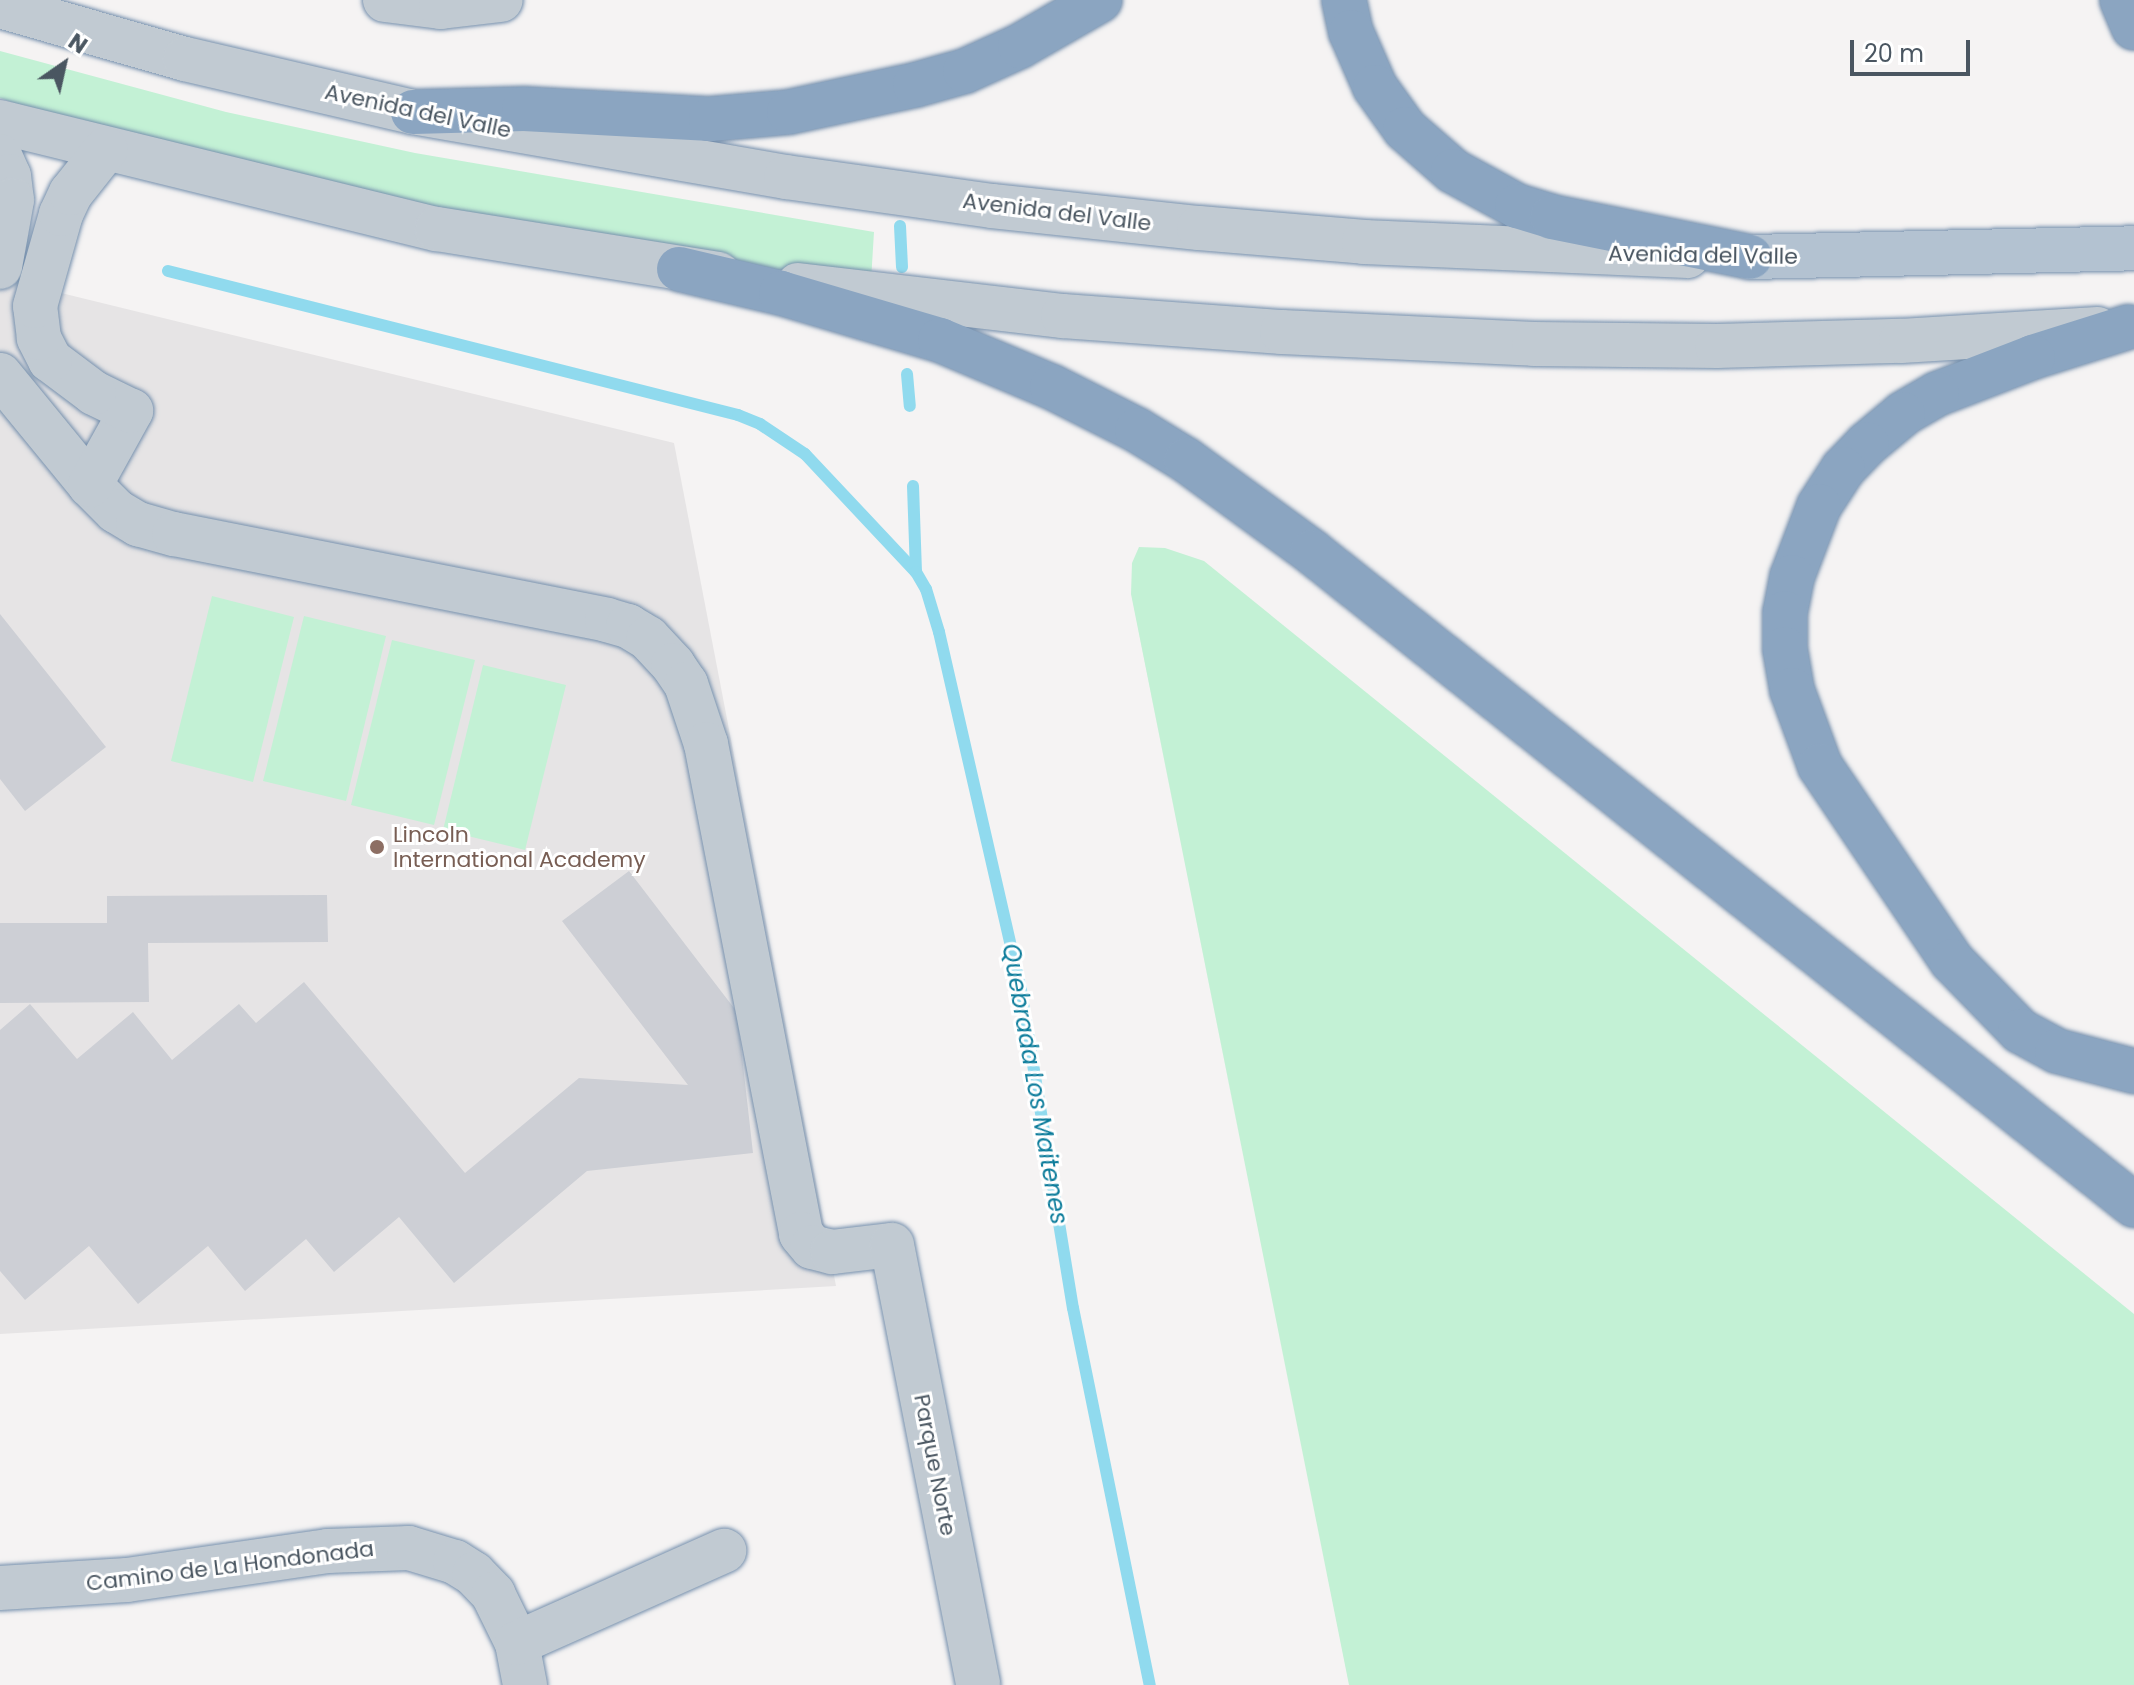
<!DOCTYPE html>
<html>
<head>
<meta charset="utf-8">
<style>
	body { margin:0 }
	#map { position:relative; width:2134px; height:1685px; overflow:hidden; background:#f5f3f3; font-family:Poppins,sans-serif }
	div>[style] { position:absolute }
	.education>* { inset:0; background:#e6e4e5 }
	.green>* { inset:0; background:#c3f1d5 }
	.stream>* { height:12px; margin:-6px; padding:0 6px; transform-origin:6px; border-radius:6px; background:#90daee }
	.building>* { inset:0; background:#cdcfd5 }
	.roads { filter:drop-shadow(0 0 2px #7690ad) drop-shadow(0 0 2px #7690ad) }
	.minor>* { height:44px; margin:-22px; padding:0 22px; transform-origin:22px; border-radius:22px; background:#c1cad2 }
	.major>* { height:44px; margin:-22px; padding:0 22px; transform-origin:22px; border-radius:22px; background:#b3c2d1 }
	.highway>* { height:44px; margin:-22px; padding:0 22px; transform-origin:22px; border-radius:22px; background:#8ba5c1 }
	.dots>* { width:22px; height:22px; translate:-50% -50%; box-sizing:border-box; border:4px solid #fff; border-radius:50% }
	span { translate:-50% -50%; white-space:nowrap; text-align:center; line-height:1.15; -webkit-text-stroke:6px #fff; paint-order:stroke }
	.street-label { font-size:22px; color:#4a5661 }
	.education-label { font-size:22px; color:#785e54 }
	.left { translate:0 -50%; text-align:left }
	.water-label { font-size:24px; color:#0c7c9b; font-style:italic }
	.north { position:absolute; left:24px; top:24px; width:80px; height:80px; -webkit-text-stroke:6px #fff; paint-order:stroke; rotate:34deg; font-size:22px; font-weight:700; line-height:32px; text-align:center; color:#4a5661 }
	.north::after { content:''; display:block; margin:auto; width:28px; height:36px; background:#4a5661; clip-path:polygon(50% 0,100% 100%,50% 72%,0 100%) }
	.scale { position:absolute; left:1850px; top:40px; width:120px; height:36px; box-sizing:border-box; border:4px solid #4a5661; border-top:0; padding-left:10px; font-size:24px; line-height:28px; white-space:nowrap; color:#4a5661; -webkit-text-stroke:6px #fff; paint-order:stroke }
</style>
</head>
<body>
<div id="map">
	<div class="education">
		<div style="clip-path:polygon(0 278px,674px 443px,836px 1286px,0 1334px)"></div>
	</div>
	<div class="green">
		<div style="clip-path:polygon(0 51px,226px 112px,415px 153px,874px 232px,871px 281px,736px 266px,466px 222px,141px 146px,0 98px)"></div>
		<div style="clip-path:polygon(1139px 547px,1165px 548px,1204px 561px,2134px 1314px,2134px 1685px,1349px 1685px,1131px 594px,1132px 563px)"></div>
		<div style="clip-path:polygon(212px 596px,294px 617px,253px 782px,171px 761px)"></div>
		<div style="clip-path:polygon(304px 616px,386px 636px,346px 801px,263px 781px)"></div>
		<div style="clip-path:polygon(392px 640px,475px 660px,434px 825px,351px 805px)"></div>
		<div style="clip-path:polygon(483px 665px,566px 685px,525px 850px,443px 830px)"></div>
	</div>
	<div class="stream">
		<div style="left:900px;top:226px;width:41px;rotate:87.2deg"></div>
		<div style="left:168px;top:271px;width:588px;rotate:14.18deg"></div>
		<div style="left:738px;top:415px;width:24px;rotate:22deg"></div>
		<div style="left:760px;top:424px;width:54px;rotate:33.7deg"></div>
		<div style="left:805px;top:454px;width:162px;rotate:46.8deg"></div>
		<div style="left:907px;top:374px;width:32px;rotate:85deg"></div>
		<div style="left:913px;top:486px;width:86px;rotate:88deg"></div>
		<div style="left:916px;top:572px;width:20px;rotate:60deg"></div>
		<div style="left:926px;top:589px;width:45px;rotate:73.2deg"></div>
		<div style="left:939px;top:632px;width:368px;rotate:77.1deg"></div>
		<div style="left:1021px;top:991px;width:321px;rotate:80.7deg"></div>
		<div style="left:1073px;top:1308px;width:385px;rotate:78.5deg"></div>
	</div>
	<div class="building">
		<div style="clip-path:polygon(0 614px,106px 747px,25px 811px,0 779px)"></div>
		<div style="clip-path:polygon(629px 871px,737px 1012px,753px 1153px,587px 1171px,454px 1283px,399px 1217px,334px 1272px,306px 1239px,245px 1291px,208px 1246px,138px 1304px,89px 1246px,25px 1300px,0 1271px,0 1030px,30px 1004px,77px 1059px,133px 1012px,172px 1060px,239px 1004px,256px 1023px,304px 982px,465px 1173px,579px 1078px,688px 1085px,562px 921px)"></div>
		<div style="clip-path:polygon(327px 895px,328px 942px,148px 943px,149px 1002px,0 1003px,0 923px,107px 923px,107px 896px)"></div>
	</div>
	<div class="roads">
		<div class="minor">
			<div style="left:385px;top:0;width:56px;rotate:7.1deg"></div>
			<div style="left:441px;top:7px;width:60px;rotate:-6.7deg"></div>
			<div style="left:0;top:6px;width:192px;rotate:16deg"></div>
			<div style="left:185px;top:59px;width:234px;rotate:13.1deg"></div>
			<div style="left:413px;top:112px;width:379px;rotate:9.9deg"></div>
			<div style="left:786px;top:177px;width:208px;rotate:8deg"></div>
			<div style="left:992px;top:206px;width:208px;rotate:6.1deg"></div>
			<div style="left:1199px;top:228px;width:166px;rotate:4.8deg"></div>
			<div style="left:1364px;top:242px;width:324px;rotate:2.5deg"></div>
			<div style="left:0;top:122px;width:450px;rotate:13.8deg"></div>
			<div style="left:437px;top:229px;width:285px;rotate:9.1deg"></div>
			<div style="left:0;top:156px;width:22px;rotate:66deg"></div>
			<div style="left:9px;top:176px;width:24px;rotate:83deg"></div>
			<div style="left:12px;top:200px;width:68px;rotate:100.2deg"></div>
			<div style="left:798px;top:285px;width:267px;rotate:6.7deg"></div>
			<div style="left:1063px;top:316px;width:220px;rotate:4.2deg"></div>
			<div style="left:1282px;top:332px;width:252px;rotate:2.7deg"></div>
			<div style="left:1534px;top:344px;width:183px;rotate:0.6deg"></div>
			<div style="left:1717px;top:346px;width:184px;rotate:-1.6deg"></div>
			<div style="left:1901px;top:341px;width:197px;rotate:-3.5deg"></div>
			<div style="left:0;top:375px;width:142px;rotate:50.7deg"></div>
			<div style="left:90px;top:485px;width:37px;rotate:45deg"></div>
			<div style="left:116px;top:511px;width:26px;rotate:31deg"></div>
			<div style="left:138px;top:524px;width:37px;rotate:16deg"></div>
			<div style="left:174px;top:534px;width:441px;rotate:11.2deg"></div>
			<div style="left:607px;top:620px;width:22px;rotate:16deg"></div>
			<div style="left:628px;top:626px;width:23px;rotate:31deg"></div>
			<div style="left:648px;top:638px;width:37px;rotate:47deg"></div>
			<div style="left:673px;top:665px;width:23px;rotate:56deg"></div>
			<div style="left:686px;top:684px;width:63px;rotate:71.6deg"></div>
			<div style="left:706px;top:744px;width:499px;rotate:79deg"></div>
			<div style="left:801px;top:1234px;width:17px;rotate:50deg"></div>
			<div style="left:812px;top:1247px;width:21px;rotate:14deg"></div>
			<div style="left:832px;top:1252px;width:60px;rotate:-6.7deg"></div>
			<div style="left:892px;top:1245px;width:448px;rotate:78.9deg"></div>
			<div style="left:90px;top:485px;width:85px;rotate:-61deg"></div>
			<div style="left:131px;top:411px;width:41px;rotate:-154.1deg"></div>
			<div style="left:94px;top:393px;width:55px;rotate:-143.1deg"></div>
			<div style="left:50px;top:360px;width:25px;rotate:-117deg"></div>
			<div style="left:39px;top:338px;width:32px;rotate:-97deg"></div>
			<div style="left:35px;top:306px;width:96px;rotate:-74.2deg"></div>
			<div style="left:61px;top:214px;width:23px;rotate:-65deg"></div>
			<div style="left:71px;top:193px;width:56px;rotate:-51.5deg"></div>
			<div style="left:0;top:1588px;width:127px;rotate:-3.6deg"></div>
			<div style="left:127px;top:1580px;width:203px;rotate:-8.2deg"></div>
			<div style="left:328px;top:1551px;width:81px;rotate:-2.1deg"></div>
			<div style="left:409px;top:1548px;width:48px;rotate:16.9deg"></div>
			<div style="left:455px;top:1562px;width:22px;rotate:32deg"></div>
			<div style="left:474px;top:1574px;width:28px;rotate:46deg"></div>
			<div style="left:493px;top:1594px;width:55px;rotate:63.9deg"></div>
			<div style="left:517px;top:1643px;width:43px;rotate:79.2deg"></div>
			<div style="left:517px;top:1643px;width:227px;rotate:-24deg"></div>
		</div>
		<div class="major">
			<div style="left:1750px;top:257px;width:384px;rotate:-1.3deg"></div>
		</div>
		<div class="highway">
			<div style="left:1344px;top:0;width:33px;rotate:78deg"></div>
			<div style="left:1351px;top:32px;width:60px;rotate:66.4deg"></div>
			<div style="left:1375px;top:87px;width:52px;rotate:54.5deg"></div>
			<div style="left:1405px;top:129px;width:64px;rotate:41.2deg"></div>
			<div style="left:1453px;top:171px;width:73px;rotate:28.7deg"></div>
			<div style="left:1517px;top:206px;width:37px;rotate:17deg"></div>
			<div style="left:1552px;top:217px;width:202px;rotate:11.4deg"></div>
			<div style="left:2122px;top:0;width:30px;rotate:67deg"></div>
			<div style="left:413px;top:112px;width:111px;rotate:-1.5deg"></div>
			<div style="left:524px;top:109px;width:187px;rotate:3.1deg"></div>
			<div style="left:711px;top:119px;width:78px;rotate:-5.1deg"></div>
			<div style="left:789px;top:112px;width:129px;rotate:-12.1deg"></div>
			<div style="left:915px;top:85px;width:52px;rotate:-15.6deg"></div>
			<div style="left:965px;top:71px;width:60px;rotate:-24.4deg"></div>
			<div style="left:1020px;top:46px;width:92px;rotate:-29.9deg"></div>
			<div style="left:679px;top:269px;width:105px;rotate:13.2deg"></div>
			<div style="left:781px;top:293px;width:166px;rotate:16.5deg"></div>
			<div style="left:940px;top:340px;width:121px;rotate:22.8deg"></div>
			<div style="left:1052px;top:387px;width:95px;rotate:26.8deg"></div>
			<div style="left:1137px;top:430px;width:57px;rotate:31.5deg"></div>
			<div style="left:1186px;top:460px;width:156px;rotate:36.1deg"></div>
			<div style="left:1312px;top:552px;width:1050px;rotate:38.46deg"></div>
			<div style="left:2128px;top:327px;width:100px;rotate:162.5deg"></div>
			<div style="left:2033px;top:357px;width:103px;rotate:158.9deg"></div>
			<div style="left:1937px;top:394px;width:39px;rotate:150deg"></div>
			<div style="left:1903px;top:414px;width:47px;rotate:140.2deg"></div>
			<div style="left:1867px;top:444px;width:35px;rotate:134deg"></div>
			<div style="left:1843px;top:469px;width:44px;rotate:123deg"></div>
			<div style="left:1819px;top:506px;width:76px;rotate:110.8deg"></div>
			<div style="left:1792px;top:577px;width:37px;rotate:101deg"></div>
			<div style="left:1785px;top:613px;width:36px;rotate:90deg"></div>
			<div style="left:1785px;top:649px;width:42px;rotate:80.3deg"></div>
			<div style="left:1792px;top:690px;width:81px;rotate:69.8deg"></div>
			<div style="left:1820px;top:766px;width:235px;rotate:55.9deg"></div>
			<div style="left:1952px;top:961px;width:98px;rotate:45.8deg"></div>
			<div style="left:2020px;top:1031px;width:42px;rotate:28.4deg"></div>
			<div style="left:2057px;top:1051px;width:80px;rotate:14.6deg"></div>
		</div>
	</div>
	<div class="dots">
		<div style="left:377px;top:847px;background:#8d6e63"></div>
	</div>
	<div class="street-label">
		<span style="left:418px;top:111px;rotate:12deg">Avenida del Valle</span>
		<span style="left:1057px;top:212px;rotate:7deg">Avenida del Valle</span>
		<span style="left:1703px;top:255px;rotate:1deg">Avenida del Valle</span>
		<span style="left:935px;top:1465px;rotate:79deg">Parque Norte</span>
		<span style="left:230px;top:1566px;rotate:-7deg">Camino de La Hondonada</span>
	</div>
	<div class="education-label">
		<span class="left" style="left:393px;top:847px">Lincoln<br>International Academy</span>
	</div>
	<div class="water-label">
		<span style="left:1035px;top:1084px;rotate:80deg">Quebrada Los Maitenes</span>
	</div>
	<div class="north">N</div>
	<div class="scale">20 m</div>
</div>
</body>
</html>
